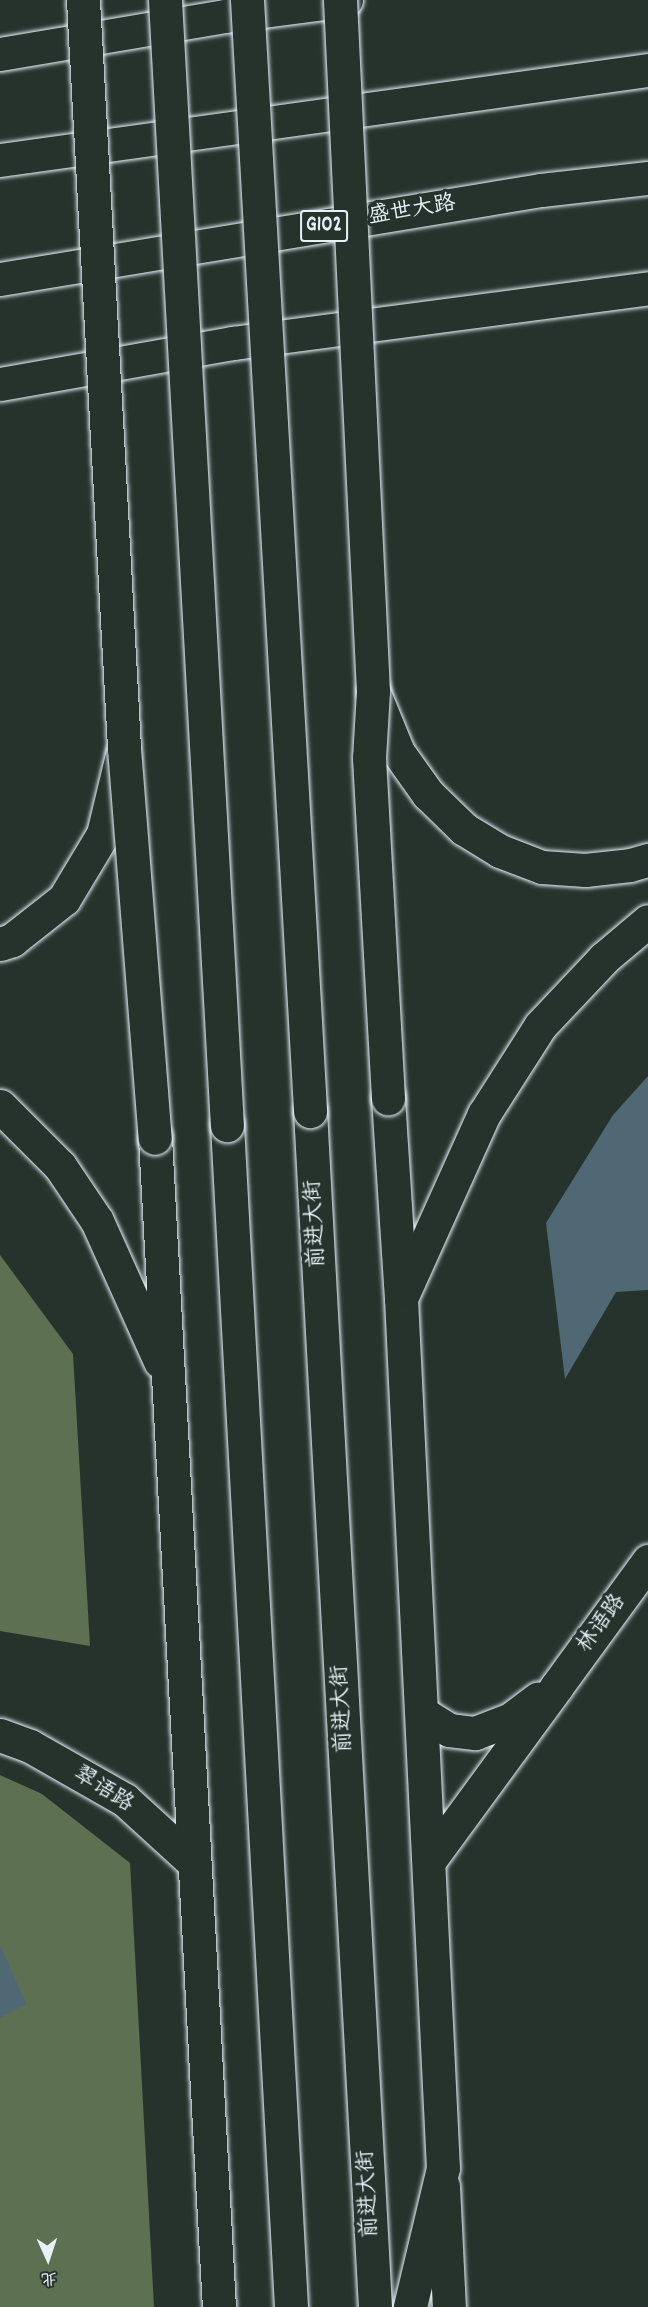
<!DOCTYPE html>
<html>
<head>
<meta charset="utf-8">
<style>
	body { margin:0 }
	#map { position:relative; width:648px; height:2307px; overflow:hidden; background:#26332d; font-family:Dekko,"LXGW WenKai TC",sans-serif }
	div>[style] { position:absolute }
	.green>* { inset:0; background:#5e7052 }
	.water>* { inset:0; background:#4f6873 }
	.roads { filter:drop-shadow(0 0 2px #e8f1f8) drop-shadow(0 0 2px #e8f1f8) }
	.secondary>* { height:33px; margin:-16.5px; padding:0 16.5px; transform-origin:16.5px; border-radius:16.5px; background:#26332d }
	.primary>* { height:33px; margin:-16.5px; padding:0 16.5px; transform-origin:16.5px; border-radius:16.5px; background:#26332d }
	.highway>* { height:33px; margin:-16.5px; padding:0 16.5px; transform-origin:16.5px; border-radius:16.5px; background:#26332d }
	.bridges { filter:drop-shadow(0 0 2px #e8f1f8) drop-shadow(0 0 2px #e8f1f8) }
	.primary-bridge>* { height:33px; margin:-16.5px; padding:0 16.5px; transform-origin:16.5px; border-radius:16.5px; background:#26332d }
	span { translate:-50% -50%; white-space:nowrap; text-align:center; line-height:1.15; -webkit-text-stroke:6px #26332d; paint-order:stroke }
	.shield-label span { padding:2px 4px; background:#26332d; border:2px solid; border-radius:4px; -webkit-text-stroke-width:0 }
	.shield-label { font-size:21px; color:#e8f1f8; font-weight:700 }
	.street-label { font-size:22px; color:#e8f1f8 }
	.north { position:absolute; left:18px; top:2229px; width:60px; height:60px; -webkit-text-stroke:4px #26332d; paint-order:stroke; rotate:177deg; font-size:16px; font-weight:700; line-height:24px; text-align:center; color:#e8f1f8 }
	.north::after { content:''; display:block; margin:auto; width:21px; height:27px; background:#e8f1f8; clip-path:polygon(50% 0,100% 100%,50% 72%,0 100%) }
</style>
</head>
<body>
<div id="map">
	<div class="green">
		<div style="clip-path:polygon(0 1255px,73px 1354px,90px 1646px,0 1631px)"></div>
		<div style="clip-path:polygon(0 1775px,42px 1794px,130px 1863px,154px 2307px,0 2307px)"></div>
	</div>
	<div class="water">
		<div style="clip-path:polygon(648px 1076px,648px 1290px,616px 1292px,565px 1379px,546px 1223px,613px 1115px)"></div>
		<div style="clip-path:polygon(0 1945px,26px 2004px,0 2018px)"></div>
	</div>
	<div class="roads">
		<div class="secondary">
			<div style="left:557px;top:1686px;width:155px;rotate:-53.9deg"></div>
			<div style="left:0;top:1735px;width:32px;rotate:20deg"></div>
			<div style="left:30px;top:1746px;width:109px;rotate:29.6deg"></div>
			<div style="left:125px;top:1800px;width:93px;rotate:42.4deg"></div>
			<div style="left:443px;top:2186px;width:121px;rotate:87.2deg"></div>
		</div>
		<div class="primary">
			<div style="left:0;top:54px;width:228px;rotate:-9.6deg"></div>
			<div style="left:225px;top:16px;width:122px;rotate:-7.5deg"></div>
			<div style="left:0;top:384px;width:237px;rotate:-10deg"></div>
			<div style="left:233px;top:343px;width:419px;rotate:-7.5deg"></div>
			<div style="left:373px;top:691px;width:66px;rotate:67.7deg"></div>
			<div style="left:398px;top:752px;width:52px;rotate:54.5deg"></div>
			<div style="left:428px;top:794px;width:50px;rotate:44.2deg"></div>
			<div style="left:464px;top:829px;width:42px;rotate:31.4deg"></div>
			<div style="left:500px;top:851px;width:45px;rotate:20.9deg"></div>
			<div style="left:542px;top:867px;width:43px;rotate:4deg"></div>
			<div style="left:585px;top:870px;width:45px;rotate:-6.3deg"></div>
			<div style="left:630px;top:865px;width:19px;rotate:-16deg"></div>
			<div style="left:0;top:944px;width:13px;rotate:-18deg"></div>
			<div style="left:12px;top:940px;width:66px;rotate:-38.3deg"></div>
			<div style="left:64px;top:899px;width:76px;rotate:-59deg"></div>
			<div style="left:103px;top:834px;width:81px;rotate:-76.5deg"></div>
			<div style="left:388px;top:1098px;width:200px;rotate:86.3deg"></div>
			<div style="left:401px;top:1298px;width:871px;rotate:87.24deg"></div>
			<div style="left:443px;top:2168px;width:143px;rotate:103.4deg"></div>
			<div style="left:0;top:1106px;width:85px;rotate:45deg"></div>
			<div style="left:60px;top:1166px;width:66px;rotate:56.1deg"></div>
			<div style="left:97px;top:1221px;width:154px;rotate:65.8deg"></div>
			<div style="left:310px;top:1111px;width:1198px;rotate:86.89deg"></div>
			<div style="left:227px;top:1125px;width:1184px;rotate:86.9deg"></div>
			<div style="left:155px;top:1138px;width:1171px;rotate:86.87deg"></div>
			<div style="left:403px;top:1294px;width:197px;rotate:-65.8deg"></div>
			<div style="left:484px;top:1114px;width:104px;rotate:-57.5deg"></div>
			<div style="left:540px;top:1026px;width:93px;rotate:-46.7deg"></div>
			<div style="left:604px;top:958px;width:57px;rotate:-40.1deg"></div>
			<div style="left:422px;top:1713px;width:32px;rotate:32deg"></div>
			<div style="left:449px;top:1730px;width:26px;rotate:7deg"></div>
			<div style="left:475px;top:1733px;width:39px;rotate:-21deg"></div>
			<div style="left:511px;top:1719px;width:34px;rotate:-37deg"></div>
			<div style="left:429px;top:1861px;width:217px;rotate:-53.8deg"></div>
		</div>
		<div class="highway">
			<div style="left:0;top:160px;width:654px;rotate:-7.91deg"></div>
			<div style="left:0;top:279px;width:548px;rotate:-9.34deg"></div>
			<div style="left:541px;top:190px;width:108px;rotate:-6.4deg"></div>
		</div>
	</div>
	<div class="bridges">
		<div class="primary-bridge">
			<div style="left:83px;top:0;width:749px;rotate:86.86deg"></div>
			<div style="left:124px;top:748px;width:391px;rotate:85.5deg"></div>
			<div style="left:165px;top:0;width:1127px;rotate:86.85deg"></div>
			<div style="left:247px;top:0;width:1113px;rotate:86.75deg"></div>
			<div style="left:340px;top:0;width:692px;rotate:87.27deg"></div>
			<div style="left:373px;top:691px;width:67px;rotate:93.4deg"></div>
			<div style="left:369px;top:758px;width:341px;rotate:86.8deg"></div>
		</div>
	</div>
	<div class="shield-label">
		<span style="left:324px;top:226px">G102</span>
	</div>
	<div class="street-label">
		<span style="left:412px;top:211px;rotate:-9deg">盛世大路</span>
		<span style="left:316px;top:1224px;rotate:-93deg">前进大街</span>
		<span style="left:602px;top:1624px;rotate:-54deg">林语路</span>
		<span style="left:343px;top:1709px;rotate:-93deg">前进大街</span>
		<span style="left:103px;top:1790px;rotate:32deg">翠语路</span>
		<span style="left:369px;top:2194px;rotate:-93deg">前进大街</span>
	</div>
	<div class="north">北</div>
</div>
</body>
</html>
